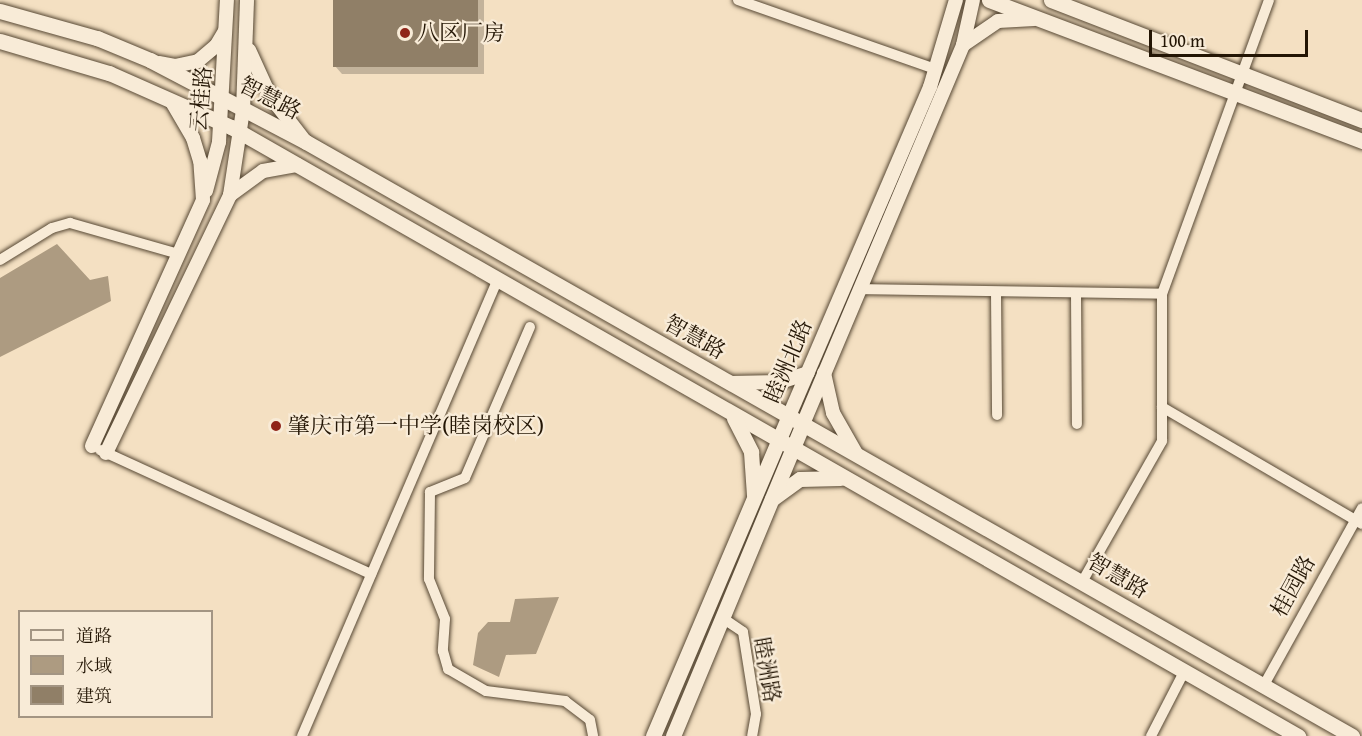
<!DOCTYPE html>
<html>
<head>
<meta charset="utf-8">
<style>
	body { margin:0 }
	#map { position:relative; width:1362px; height:736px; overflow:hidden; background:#f4e0c2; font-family:"Gentium Book Plus","Noto Serif SC",serif }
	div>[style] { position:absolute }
	.water>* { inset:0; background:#ad9b81 }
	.shadow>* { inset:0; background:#0003 }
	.building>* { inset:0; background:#907f67 }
	.roads { filter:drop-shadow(0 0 2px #574834) drop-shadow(0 0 2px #574834) }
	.minor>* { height:10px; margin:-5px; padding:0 5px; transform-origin:5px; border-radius:5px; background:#f8ebd7 }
	.tertiary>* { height:14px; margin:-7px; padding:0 7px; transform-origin:7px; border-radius:7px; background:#f8ebd7 }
	.secondary>* { height:15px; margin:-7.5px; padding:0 7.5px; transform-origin:7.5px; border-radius:7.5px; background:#f8ebd7 }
	.dots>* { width:16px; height:16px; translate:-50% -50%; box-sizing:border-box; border:3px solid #f8ebd7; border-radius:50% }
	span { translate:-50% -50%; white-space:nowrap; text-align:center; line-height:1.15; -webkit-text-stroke:4.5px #f8ebd7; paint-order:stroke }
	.poi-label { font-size:22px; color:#231504 }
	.left { translate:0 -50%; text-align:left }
	.street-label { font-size:22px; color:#231504 }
	.legend { position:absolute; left:18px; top:610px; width:195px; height:108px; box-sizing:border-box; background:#f8ebd7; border:2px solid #a39583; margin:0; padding:8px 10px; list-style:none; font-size:18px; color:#231504 }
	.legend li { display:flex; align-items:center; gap:12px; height:30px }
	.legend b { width:30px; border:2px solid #a39583 }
	.scale { position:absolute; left:1149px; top:30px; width:159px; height:27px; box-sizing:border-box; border:3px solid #231504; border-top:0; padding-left:8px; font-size:18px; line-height:21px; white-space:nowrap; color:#231504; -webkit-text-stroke:4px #f8ebd7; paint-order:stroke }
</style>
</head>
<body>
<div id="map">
	<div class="water">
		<div style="clip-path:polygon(57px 244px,90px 280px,108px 276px,111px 301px,0 357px,0 278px)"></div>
		<div style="clip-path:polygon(559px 597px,536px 654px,506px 655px,499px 677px,473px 665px,478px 633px,488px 622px,510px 622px,515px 599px)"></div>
	</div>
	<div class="shadow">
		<div style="clip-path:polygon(335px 0,484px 0,484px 74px,342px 74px,335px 66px)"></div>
	</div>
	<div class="building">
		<div style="clip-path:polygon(333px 0,478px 0,478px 67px,333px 67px)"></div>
	</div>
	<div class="roads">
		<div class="minor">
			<div style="left:738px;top:0;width:209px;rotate:19.3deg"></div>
			<div style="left:0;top:260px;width:61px;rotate:-31.6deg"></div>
			<div style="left:52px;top:228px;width:19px;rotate:-16deg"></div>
			<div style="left:70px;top:223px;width:113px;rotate:15.9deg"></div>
			<div style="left:859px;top:289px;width:303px;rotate:0.9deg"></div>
			<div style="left:996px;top:292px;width:123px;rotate:89.5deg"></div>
			<div style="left:1076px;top:293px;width:131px;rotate:89.6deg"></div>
			<div style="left:530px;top:327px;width:164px;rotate:113.3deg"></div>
			<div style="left:465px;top:478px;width:38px;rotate:158deg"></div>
			<div style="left:430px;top:492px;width:87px;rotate:90.7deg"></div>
			<div style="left:429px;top:579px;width:43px;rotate:68.2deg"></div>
			<div style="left:445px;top:619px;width:32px;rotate:94deg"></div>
			<div style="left:443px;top:651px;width:19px;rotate:74deg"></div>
			<div style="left:448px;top:669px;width:44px;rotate:30.1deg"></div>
			<div style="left:486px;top:691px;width:80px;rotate:7.2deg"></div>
			<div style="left:565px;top:701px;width:31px;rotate:37deg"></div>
			<div style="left:590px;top:720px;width:16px;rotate:79deg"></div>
			<div style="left:1162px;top:407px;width:232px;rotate:30.3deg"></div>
			<div style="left:100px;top:450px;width:298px;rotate:24.6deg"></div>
			<div style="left:1082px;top:582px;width:162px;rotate:-60.4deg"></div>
			<div style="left:1162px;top:441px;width:147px;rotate:-90deg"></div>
			<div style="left:1162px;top:294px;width:313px;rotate:-70deg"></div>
			<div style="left:724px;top:619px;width:23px;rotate:34deg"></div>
			<div style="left:743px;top:632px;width:83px;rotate:81deg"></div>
			<div style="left:756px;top:714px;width:22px;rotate:100deg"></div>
			<div style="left:1264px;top:685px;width:202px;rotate:-61deg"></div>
			<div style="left:302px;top:736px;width:494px;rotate:-66.8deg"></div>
			<div style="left:1151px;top:736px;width:72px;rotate:-62.7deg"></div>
		</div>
		<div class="tertiary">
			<div style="left:963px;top:45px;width:42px;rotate:-34.4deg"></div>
			<div style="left:998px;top:21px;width:36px;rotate:-3deg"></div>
			<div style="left:249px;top:50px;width:51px;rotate:65.5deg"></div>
			<div style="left:270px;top:96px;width:56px;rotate:52.3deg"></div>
			<div style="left:160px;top:63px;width:15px;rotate:11deg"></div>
			<div style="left:175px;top:66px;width:24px;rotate:-12deg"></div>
			<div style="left:198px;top:61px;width:23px;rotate:-40deg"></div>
			<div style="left:216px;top:46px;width:17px;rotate:-59deg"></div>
			<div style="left:206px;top:191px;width:51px;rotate:-75.1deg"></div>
			<div style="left:219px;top:142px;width:142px;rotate:-86.8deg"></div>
			<div style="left:230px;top:195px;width:41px;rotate:-36deg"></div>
			<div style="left:263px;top:171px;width:35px;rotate:-10deg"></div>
			<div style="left:824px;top:373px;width:41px;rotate:77.3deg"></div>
			<div style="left:833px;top:413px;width:48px;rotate:60.3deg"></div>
			<div style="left:730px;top:383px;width:50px;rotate:-1.1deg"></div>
			<div style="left:780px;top:382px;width:29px;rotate:-18deg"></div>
			<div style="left:789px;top:416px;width:358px;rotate:-66.8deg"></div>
			<div style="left:930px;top:87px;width:91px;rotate:-73.4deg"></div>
			<div style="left:803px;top:424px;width:411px;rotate:-67.1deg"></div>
			<div style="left:963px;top:45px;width:46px;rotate:-77.5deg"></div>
			<div style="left:92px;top:446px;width:270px;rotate:-65.7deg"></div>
			<div style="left:203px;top:200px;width:39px;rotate:-94deg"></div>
			<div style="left:200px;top:161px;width:24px;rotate:-107deg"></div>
			<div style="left:193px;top:138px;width:42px;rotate:-120.3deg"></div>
			<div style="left:106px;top:453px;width:286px;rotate:-64.3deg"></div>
			<div style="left:230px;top:195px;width:86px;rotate:-81.3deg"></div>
			<div style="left:243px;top:110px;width:110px;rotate:-87.9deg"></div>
		</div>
		<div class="secondary">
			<div style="left:989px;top:0;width:399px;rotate:20.7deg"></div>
			<div style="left:1051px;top:0;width:333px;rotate:21.1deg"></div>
			<div style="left:0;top:11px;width:101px;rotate:15.6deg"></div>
			<div style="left:97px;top:38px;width:57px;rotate:22.5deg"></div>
			<div style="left:150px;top:60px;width:176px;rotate:27.7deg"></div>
			<div style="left:306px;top:142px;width:1203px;rotate:29.59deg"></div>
			<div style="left:0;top:41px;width:114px;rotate:16.4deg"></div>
			<div style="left:109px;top:73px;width:133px;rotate:23.9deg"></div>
			<div style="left:231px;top:127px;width:1229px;rotate:29.72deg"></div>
			<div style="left:734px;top:418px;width:38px;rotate:63deg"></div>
			<div style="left:751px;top:452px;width:43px;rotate:86deg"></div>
			<div style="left:772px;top:499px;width:34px;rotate:-36deg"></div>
			<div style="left:800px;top:479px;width:40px;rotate:-1.4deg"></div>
			<div style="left:653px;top:736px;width:348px;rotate:-67deg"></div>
			<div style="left:673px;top:736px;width:338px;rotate:-67.4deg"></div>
		</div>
	</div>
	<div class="dots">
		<div style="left:405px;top:33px;background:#8f2418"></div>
		<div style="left:276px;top:426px;background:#8f2418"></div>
	</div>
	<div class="poi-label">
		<span class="left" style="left:417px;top:33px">八区厂房</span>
		<span class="left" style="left:288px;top:426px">肇庆市第一中学(睦岗校区)</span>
	</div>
	<div class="street-label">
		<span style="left:270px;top:98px;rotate:27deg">智慧路</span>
		<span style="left:201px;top:99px;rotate:-85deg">云桂路</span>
		<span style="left:695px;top:337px;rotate:29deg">智慧路</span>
		<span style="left:788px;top:361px;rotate:-67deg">睦洲北路</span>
		<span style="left:1118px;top:576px;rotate:30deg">智慧路</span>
		<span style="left:1293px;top:586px;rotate:-61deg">桂园路</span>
		<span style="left:767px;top:670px;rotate:80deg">睦洲路</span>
	</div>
	<ul class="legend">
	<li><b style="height:8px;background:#f8ebd7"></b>道路</li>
	<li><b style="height:16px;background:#ad9b81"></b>水域</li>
	<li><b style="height:16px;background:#907f67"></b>建筑</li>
	</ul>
	<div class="scale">100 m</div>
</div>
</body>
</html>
